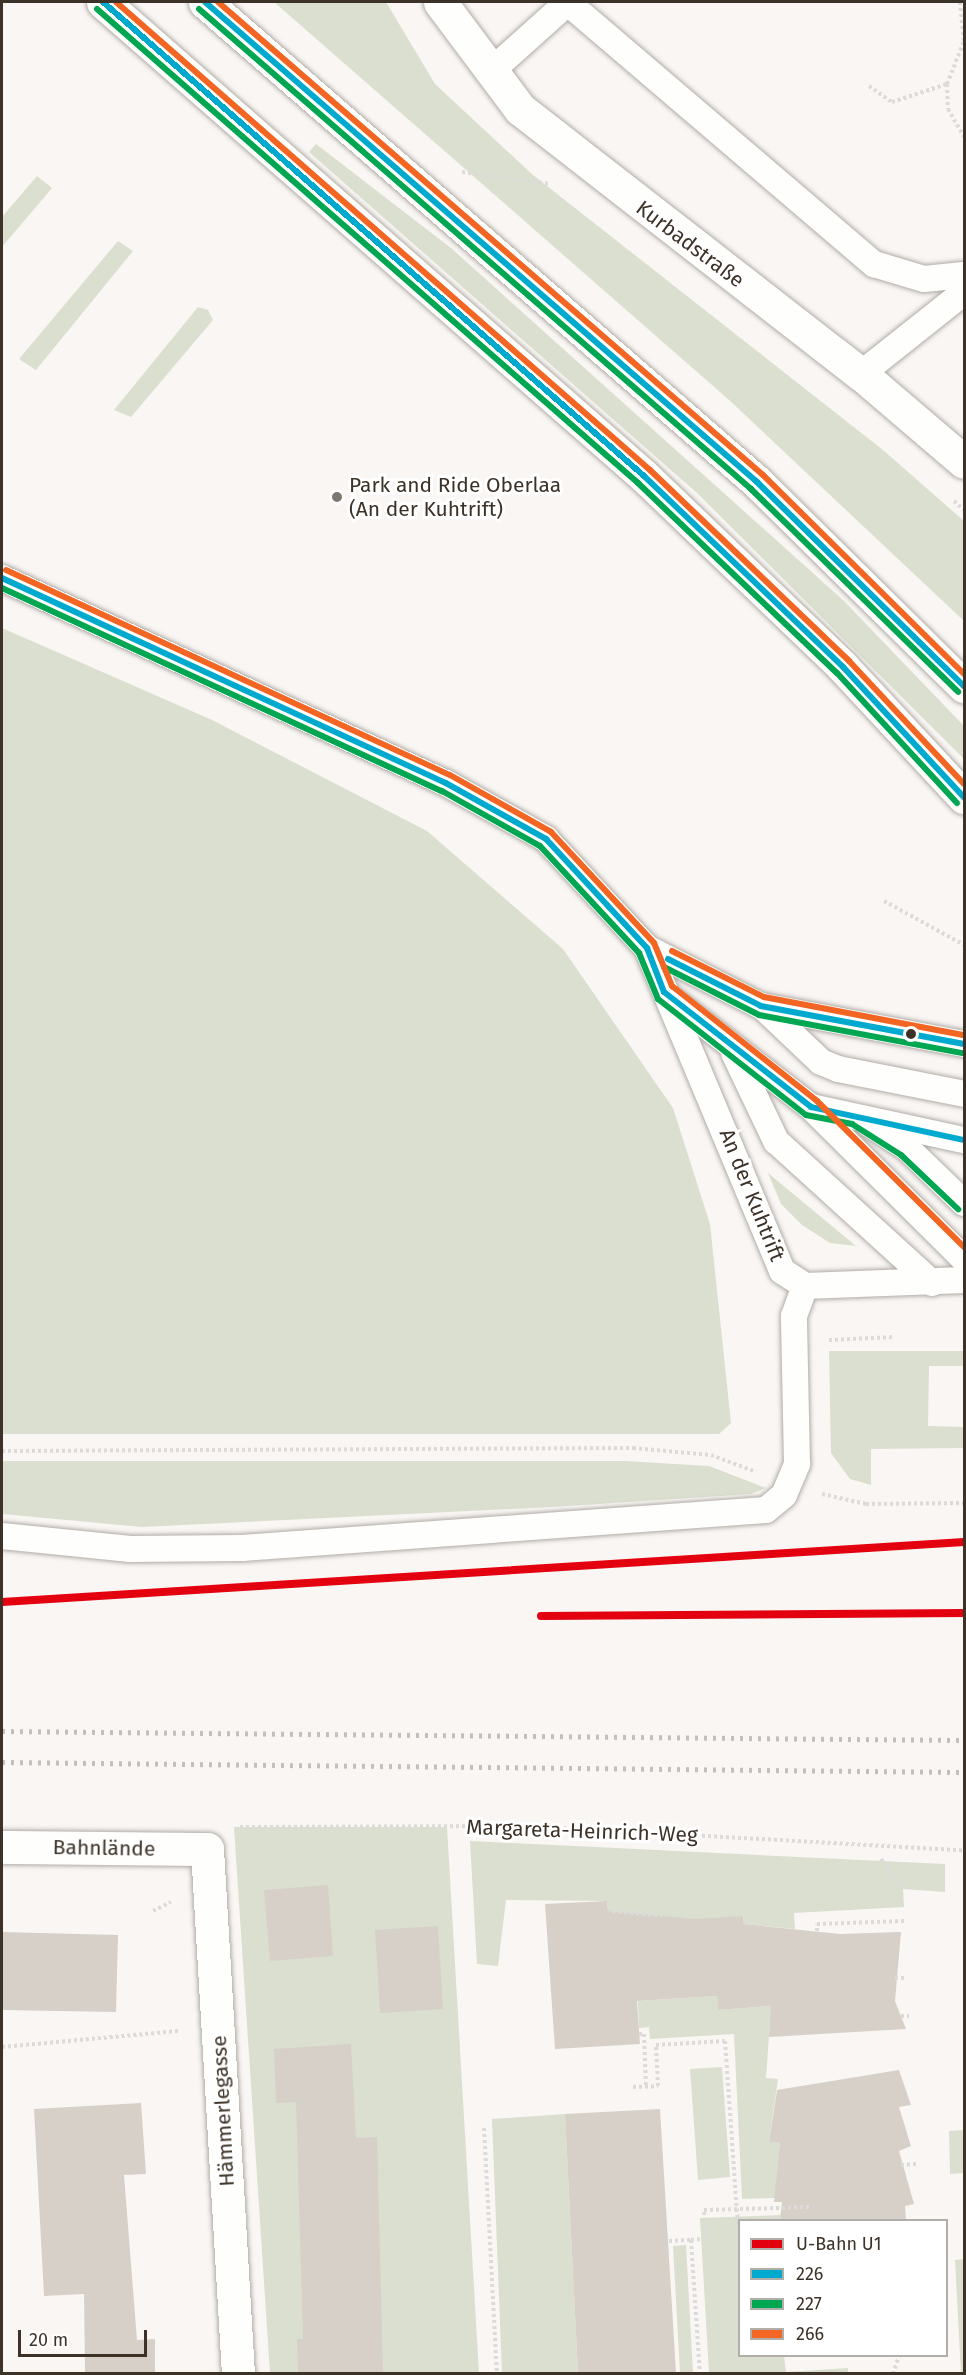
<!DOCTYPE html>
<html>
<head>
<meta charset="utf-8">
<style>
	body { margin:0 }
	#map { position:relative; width:966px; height:2375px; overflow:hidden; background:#f9f6f4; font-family:"Fira Sans",sans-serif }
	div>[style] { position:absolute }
	.green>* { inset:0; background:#dbdfcf }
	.building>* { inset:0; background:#d6d0c8 }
	.path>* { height:4px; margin-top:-2px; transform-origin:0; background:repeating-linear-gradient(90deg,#dcdbda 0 3px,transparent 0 6px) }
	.roads { filter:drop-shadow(0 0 2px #b2aca6) drop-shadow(0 0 2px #b2aca6) }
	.lane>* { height:26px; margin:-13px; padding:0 13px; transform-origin:13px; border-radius:13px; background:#fefefd }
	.street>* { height:33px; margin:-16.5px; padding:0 16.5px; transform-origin:16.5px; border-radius:16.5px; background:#fefefd }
	.secondary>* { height:33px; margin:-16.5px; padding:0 16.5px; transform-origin:16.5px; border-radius:16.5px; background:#fefefd }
	.rail>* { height:4.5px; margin-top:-2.25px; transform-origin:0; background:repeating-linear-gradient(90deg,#c1c0be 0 3px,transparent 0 9px) }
	.bus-1>* { height:6px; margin:-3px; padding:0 3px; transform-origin:3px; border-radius:3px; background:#00a9ce }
	.bus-2>* { height:6px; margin:-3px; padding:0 3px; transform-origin:3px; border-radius:3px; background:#00a651 }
	.bus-3>* { height:6px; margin:-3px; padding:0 3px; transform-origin:3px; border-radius:3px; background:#f26522 }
	.metro-1>* { height:8px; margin:-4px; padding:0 4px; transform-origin:4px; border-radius:4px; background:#e3000f }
	.dots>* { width:16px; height:16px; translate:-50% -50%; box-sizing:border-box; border:3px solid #fff; border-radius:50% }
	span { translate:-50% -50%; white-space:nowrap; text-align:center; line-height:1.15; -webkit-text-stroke:6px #fff; paint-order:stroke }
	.street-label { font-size:21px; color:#3c3227 }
	.poi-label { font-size:21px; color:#3c3227 }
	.left { translate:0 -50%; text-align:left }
	.frame { position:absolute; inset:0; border:3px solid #3c3227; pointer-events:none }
	.legend { position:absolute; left:738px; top:2219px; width:210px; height:138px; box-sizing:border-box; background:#fff; border:2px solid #b1ada9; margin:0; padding:8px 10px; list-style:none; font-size:18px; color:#3c3227 }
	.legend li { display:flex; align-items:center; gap:12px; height:30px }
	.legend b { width:30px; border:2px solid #b1ada9 }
	.scale { position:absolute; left:18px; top:2330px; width:129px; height:27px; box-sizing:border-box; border:3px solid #3c3227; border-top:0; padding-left:8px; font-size:18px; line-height:21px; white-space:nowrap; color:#3c3227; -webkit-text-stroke:4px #fff; paint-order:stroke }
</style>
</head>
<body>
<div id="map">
	<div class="green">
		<div style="clip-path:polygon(274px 2px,386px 2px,435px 84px,533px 175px,883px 450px,964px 521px,964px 621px,728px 399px)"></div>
		<div style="clip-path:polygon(316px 144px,451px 248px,844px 601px,964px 726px,964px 759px,697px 493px,309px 152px)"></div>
		<div style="clip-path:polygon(37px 176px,52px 188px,2px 247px,2px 217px)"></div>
		<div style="clip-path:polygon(118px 241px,133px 251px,36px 370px,19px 359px)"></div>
		<div style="clip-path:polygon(198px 307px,208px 310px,213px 320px,131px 417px,114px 410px)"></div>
		<div style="clip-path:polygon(2px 628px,212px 720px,427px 831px,563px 949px,673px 1108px,710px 1224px,731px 1423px,719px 1434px,2px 1434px)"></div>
		<div style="clip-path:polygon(768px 1173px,856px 1246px,830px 1243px,802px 1225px,781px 1204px)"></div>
		<div style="clip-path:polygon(829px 1351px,964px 1351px,964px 1366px,929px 1366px,928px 1426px,964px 1427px,964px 1448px,871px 1449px,871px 1485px,850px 1479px,831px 1453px)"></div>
		<div style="clip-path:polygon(2px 1461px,625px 1461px,709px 1466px,766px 1488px,751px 1494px,552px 1507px,142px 1527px,2px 1514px)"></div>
		<div style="clip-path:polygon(234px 1827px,447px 1827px,479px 2373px,270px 2373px)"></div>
		<div style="clip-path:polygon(470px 1841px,945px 1864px,945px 1892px,903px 1889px,904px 1907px,794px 1913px,795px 1929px,744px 1924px,743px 1916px,708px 1921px,608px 1911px,607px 1901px,506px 1900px,498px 1966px,477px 1964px)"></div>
		<div style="clip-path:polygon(717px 1996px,718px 2010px,784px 2005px,770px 2022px,766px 2078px,778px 2079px,769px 2141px,780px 2142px,775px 2198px,742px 2199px,734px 2034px,650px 2039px,649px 2027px,639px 2028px,638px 2001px)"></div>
		<div style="clip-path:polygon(722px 2067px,730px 2177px,698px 2180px,690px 2069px)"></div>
		<div style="clip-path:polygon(565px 2114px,578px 2373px,502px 2373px,492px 2119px)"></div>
		<div style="clip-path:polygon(964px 2130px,964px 2173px,950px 2174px,949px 2131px)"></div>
		<div style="clip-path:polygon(781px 2215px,780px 2220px,740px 2220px,740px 2356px,784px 2356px,786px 2372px,848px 2368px,848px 2373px,709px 2373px,700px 2218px)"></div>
		<div style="clip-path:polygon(686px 2245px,693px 2373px,680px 2373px,673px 2246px)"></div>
		<div style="clip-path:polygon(964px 2259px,964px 2373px,961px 2374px,955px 2260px)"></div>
	</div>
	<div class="building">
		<div style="clip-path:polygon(328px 1885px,333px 1956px,270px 1961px,264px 1890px)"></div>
		<div style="clip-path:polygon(607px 1901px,608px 1911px,694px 1919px,743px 1916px,744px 1924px,840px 1934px,901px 1932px,895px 2001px,906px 2029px,769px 2037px,771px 2006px,718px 2010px,717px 1996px,637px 2001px,640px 2044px,555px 2049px,545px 1904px)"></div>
		<div style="clip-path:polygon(438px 1926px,443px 2009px,380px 2013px,375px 1930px)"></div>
		<div style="clip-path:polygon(2px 1932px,118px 1935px,116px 2012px,2px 2010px)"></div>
		<div style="clip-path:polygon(351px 2044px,356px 2138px,377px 2137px,383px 2373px,298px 2373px,297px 2339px,303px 2339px,296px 2102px,276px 2103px,274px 2049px)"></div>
		<div style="clip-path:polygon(899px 2070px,911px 2105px,899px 2107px,911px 2146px,899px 2151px,914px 2204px,905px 2206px,906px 2220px,780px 2220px,782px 2202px,774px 2202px,780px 2142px,769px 2142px,777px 2090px)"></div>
		<div style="clip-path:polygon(141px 2103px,146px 2174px,124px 2175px,137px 2340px,155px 2339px,155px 2373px,85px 2373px,84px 2294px,44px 2296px,34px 2109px)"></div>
		<div style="clip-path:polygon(660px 2109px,676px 2373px,578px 2373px,565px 2114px)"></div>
	</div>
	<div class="path">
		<div style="left:947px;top:84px;width:25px;rotate:88deg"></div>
		<div style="left:948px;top:109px;width:32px;rotate:60deg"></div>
		<div style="left:869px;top:86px;width:28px;rotate:35deg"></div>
		<div style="left:892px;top:102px;width:58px;rotate:-18.1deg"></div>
		<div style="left:947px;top:84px;width:46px;rotate:-68.4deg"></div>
		<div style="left:964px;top:41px;width:39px;rotate:-96deg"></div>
		<div style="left:462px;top:172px;width:89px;rotate:7.8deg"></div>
		<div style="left:954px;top:501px;width:13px;rotate:42deg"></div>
		<div style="left:884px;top:901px;width:91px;rotate:28.8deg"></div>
		<div style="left:829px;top:1340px;width:66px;rotate:-2.6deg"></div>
		<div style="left:2px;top:1451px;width:631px;rotate:-0.27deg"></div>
		<div style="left:633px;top:1448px;width:78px;rotate:5.1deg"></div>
		<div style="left:711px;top:1455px;width:48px;rotate:20.7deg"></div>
		<div style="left:822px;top:1494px;width:45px;rotate:12.8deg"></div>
		<div style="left:866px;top:1504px;width:98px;rotate:-0.6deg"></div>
		<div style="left:240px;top:1827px;width:288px;rotate:-0.2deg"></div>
		<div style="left:528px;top:1826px;width:437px;rotate:3.2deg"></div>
		<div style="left:881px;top:1859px;width:37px;rotate:54deg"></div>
		<div style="left:153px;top:1911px;width:20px;rotate:-27deg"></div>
		<div style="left:612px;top:1911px;width:50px;rotate:5.7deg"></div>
		<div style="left:817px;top:1931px;width:7px;rotate:-90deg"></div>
		<div style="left:817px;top:1924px;width:88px;rotate:-2deg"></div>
		<div style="left:895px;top:1978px;width:12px"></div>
		<div style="left:901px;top:2016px;width:8px"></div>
		<div style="left:639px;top:2034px;width:5px"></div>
		<div style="left:644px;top:2034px;width:52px;rotate:87.8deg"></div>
		<div style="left:2px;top:2047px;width:177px;rotate:-5.2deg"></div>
		<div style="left:633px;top:2087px;width:25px;rotate:-2deg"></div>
		<div style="left:658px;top:2086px;width:41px;rotate:-92.8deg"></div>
		<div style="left:656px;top:2045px;width:69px;rotate:-3.3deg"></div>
		<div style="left:725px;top:2041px;width:216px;rotate:86deg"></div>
		<div style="left:484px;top:2128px;width:246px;rotate:87deg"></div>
		<div style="left:901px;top:2165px;width:16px;rotate:-4deg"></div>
		<div style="left:691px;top:2240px;width:14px;rotate:-4deg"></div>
		<div style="left:705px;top:2239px;width:29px;rotate:-92deg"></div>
		<div style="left:704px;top:2210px;width:108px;rotate:-1.6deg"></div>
		<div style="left:669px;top:2241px;width:22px;rotate:-3deg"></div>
		<div style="left:691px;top:2240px;width:134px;rotate:86.2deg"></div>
		<div style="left:893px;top:2374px;width:19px;rotate:-72deg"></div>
	</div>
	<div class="roads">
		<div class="lane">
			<div style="left:567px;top:2px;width:404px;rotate:40.5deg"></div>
			<div style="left:874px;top:264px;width:52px;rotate:16.7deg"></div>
			<div style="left:924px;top:279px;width:40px;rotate:-5.7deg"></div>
			<div style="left:489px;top:73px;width:106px;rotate:-41.9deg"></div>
			<div style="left:861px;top:374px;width:132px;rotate:-38.5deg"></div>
			<div style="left:2px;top:578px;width:489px;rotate:24.8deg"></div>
			<div style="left:446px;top:783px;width:115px;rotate:29.2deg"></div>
			<div style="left:546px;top:839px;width:149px;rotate:47.2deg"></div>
			<div style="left:647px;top:948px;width:128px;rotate:27deg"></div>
			<div style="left:761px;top:1006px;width:207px;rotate:10.6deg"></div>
			<div style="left:647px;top:948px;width:350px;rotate:67.3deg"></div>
			<div style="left:782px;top:1271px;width:27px;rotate:33deg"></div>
			<div style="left:805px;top:1286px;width:159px;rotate:-2.2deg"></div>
			<div style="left:669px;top:997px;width:180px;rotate:37.8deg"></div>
			<div style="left:811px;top:1107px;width:216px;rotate:44.8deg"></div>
			<div style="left:762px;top:1006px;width:81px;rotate:43.5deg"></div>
			<div style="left:821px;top:1062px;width:18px;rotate:22deg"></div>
			<div style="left:838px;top:1069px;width:128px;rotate:11.2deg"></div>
			<div style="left:734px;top:1053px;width:98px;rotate:64.5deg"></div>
			<div style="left:776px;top:1141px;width:211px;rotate:42.3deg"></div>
			<div style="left:811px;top:1107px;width:157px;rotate:12.2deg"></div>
			<div style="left:868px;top:1123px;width:46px;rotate:32.7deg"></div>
			<div style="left:907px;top:1148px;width:79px;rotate:44deg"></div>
			<div style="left:2px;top:1536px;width:129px;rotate:5.8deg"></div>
			<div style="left:130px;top:1549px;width:112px;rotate:-0.5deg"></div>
			<div style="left:242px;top:1548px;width:525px;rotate:-4.15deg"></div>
			<div style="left:766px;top:1510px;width:23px;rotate:-40deg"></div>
			<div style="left:784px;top:1495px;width:34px;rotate:-67deg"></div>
			<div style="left:797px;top:1464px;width:148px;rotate:-91.2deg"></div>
			<div style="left:794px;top:1316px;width:32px;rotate:-70deg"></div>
		</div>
		<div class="street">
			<div style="left:440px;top:2px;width:134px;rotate:53.2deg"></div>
			<div style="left:520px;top:109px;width:432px;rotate:37.9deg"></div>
			<div style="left:861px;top:374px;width:135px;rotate:40.5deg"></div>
			<div style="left:2px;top:1847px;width:205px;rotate:0.6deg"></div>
			<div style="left:207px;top:1849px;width:526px;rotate:86.62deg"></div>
		</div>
		<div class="secondary">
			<div style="left:103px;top:2px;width:719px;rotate:41.22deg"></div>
			<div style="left:644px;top:476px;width:276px;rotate:43.8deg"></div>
			<div style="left:843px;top:667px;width:178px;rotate:47.1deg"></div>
			<div style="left:205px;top:2px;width:732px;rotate:41.01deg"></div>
			<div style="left:757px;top:482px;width:291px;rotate:44.6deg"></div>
		</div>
	</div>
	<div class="rail">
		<div style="left:2px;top:1731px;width:962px;rotate:0.54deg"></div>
		<div style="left:2px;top:1762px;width:962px;rotate:0.6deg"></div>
	</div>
	<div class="bus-1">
		<div style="left:103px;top:2px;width:719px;rotate:41.22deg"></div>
		<div style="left:644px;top:476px;width:276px;rotate:43.8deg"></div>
		<div style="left:843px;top:667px;width:178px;rotate:47.1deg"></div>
		<div style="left:205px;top:2px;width:732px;rotate:41.01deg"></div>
		<div style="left:757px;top:482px;width:291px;rotate:44.6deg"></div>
		<div style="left:2px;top:578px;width:489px;rotate:24.8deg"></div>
		<div style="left:446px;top:783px;width:115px;rotate:29.2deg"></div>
		<div style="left:546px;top:839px;width:149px;rotate:47.2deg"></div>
		<div style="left:647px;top:948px;width:47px;rotate:68.9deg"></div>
		<div style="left:664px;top:992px;width:187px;rotate:38deg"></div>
		<div style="left:811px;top:1107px;width:157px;rotate:12.2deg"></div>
		<div style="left:668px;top:959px;width:104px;rotate:26.8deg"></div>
		<div style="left:761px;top:1006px;width:207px;rotate:10.6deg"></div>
	</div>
	<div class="bus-2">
		<div style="left:97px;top:9px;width:719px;rotate:41.22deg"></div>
		<div style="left:638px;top:483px;width:275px;rotate:43.7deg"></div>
		<div style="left:837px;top:673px;width:177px;rotate:47.3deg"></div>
		<div style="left:199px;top:9px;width:732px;rotate:41.01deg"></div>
		<div style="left:751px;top:489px;width:290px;rotate:44.4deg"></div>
		<div style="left:2px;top:588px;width:485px;rotate:24.8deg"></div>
		<div style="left:442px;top:791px;width:112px;rotate:29.3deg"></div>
		<div style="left:540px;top:846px;width:146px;rotate:47.2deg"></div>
		<div style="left:639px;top:953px;width:50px;rotate:67.6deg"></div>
		<div style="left:658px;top:999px;width:188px;rotate:38.1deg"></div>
		<div style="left:806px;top:1115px;width:47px;rotate:11.1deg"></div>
		<div style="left:852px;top:1124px;width:58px;rotate:32.3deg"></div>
		<div style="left:901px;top:1155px;width:79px;rotate:43.5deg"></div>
		<div style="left:664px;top:967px;width:106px;rotate:26.8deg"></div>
		<div style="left:759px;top:1015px;width:207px;rotate:10.6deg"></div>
	</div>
	<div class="bus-3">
		<div style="left:116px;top:2px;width:710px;rotate:41.23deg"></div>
		<div style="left:650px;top:470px;width:276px;rotate:43.8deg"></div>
		<div style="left:849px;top:661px;width:168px;rotate:46.9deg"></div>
		<div style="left:218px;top:2px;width:722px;rotate:40.95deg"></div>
		<div style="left:763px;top:475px;width:283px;rotate:44.7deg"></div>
		<div style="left:6px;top:570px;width:489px;rotate:24.8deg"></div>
		<div style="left:450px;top:775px;width:116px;rotate:29.4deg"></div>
		<div style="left:551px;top:832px;width:151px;rotate:47.1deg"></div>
		<div style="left:654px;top:943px;width:47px;rotate:67.3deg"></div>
		<div style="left:672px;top:986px;width:185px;rotate:38.4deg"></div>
		<div style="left:817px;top:1101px;width:207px;rotate:44.8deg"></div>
		<div style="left:672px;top:951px;width:103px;rotate:26.6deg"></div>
		<div style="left:764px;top:997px;width:204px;rotate:10.8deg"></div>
	</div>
	<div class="metro-1">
		<div style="left:2px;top:1602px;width:964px;rotate:-3.57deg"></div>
		<div style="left:541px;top:1616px;width:423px;rotate:-0.4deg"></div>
	</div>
	<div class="dots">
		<div style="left:337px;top:497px;background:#7e776f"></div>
		<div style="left:911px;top:1034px;background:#3c3227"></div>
	</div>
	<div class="street-label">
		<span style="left:690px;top:244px;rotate:37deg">Kurbadstraße</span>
		<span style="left:752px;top:1195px;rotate:68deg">An der Kuhtrift</span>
		<span style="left:582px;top:1831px;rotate:2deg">Margareta-Heinrich-Weg</span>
		<span style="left:104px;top:1848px;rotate:1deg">Bahnlände</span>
		<span style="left:223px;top:2111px;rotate:-93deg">Hämmerlegasse</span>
	</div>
	<div class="poi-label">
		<span class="left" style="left:349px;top:497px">Park and Ride Oberlaa<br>(An der Kuhtrift)</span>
	</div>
	<div class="frame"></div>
	<ul class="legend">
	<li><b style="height:8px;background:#e3000f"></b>U-Bahn U1</li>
	<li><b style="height:8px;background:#00a9ce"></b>226</li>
	<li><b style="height:8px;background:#00a651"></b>227</li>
	<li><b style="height:8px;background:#f26522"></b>266</li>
	</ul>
	<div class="scale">20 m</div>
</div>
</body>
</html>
